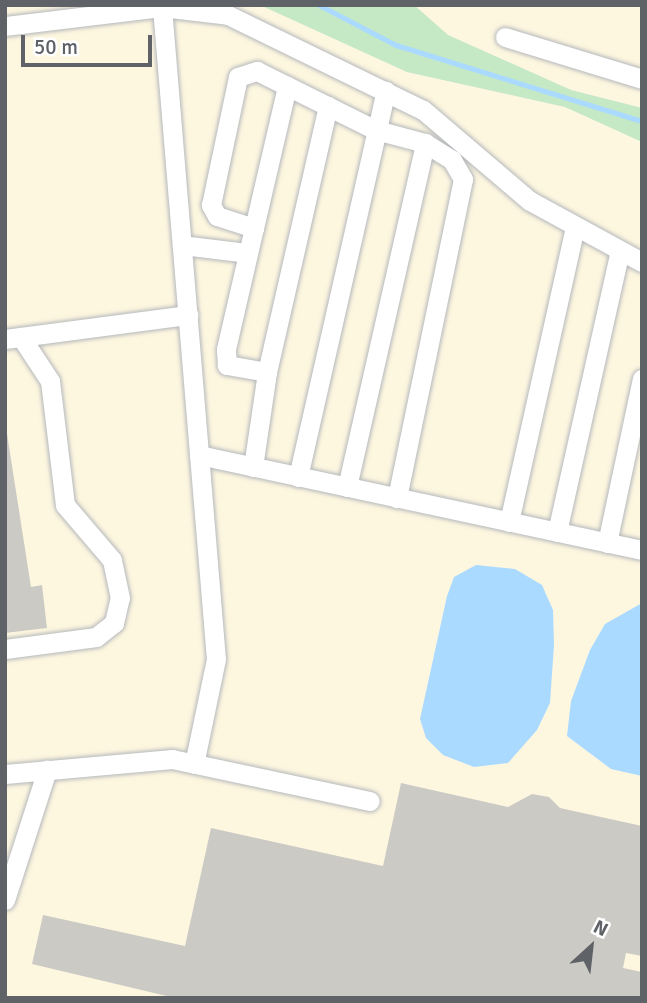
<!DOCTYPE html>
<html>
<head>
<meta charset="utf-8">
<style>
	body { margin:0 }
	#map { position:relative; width:647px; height:1003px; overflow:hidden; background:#f1efe8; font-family:Signika,sans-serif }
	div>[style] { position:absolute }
	.commercial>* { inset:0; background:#fef7e0 }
	.green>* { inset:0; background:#c5e8c5 }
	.water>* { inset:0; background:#aadaff }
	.stream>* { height:5px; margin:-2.5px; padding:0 2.5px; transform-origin:2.5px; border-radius:2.5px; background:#aadaff }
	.building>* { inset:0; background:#cccac5 }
	.roads { filter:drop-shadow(0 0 2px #b5b8bc) drop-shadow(0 0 2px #b5b8bc) }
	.minor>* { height:19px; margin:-9.5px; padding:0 9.5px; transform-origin:9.5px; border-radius:9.5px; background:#fff }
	span { translate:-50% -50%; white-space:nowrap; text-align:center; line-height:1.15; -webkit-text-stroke:5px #fff; paint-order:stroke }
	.frame { position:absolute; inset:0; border:7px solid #5f6368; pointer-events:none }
	.north { position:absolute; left:556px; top:912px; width:70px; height:70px; -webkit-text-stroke:5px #fff; paint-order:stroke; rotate:27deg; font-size:19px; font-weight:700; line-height:28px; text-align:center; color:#5f6368 }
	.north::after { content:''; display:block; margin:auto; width:24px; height:32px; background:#5f6368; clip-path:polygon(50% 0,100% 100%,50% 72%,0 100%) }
	.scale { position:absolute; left:21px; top:35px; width:131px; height:32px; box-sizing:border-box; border:4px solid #5f6368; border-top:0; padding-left:9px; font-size:21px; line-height:24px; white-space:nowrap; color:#5f6368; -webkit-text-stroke:5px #fff; paint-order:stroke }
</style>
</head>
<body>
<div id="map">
	<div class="commercial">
		<div style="clip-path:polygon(5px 5px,260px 5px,407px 72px,565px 107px,642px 142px,642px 998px,5px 998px)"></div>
		<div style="clip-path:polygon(414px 5px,642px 5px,642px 108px,571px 90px,448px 35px)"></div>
	</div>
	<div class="green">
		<div style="clip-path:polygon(260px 5px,414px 5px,448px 35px,571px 90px,642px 108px,642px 142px,565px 107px,407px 72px)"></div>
	</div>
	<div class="water">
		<div style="clip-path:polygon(476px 565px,515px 569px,542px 585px,553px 610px,554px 645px,550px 703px,537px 730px,508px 763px,474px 767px,443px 755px,426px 738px,420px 719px,447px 596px,454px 577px)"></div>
		<div style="clip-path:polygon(642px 603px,642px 776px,611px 769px,567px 736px,571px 701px,590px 650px,605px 624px)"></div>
	</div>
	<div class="stream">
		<div style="left:319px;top:5px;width:87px;rotate:27.5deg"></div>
		<div style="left:396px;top:45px;width:257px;rotate:17.2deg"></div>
	</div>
	<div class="building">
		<div style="clip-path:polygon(5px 421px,31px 587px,42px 585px,47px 628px,5px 633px)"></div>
		<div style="clip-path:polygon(401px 783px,508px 807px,532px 794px,549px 797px,560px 808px,642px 826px,642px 956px,626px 953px,623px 968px,642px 972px,642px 998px,175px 998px,32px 964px,43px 915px,185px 946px,211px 828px,383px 866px)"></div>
	</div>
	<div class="roads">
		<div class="minor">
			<div style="left:162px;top:7px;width:66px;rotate:6.9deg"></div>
			<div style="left:228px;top:15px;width:217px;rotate:26deg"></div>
			<div style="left:423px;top:110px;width:140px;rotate:40.4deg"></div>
			<div style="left:530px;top:201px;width:128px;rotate:28.6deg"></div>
			<div style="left:5px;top:26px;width:158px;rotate:-6.9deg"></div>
			<div style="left:162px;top:7px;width:654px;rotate:85.27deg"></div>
			<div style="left:216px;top:659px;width:107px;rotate:101.8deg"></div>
			<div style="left:505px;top:37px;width:143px;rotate:17deg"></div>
			<div style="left:254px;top:228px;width:146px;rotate:-76.9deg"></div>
			<div style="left:182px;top:245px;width:66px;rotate:6.9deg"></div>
			<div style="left:5px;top:339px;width:185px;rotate:-7.5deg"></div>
			<div style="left:267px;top:372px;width:273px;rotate:-77.1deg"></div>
			<div style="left:199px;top:455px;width:453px;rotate:12.1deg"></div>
			<div style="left:253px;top:467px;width:96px;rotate:-81.6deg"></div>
			<div style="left:267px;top:372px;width:41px;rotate:-170.1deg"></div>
			<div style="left:227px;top:365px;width:16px;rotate:-94deg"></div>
			<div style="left:226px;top:349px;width:124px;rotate:-77deg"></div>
			<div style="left:254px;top:228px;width:39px;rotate:-162deg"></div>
			<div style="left:217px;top:216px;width:13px;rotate:-119deg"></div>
			<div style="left:211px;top:205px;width:131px;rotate:-78.1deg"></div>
			<div style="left:238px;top:77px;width:20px;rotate:-18deg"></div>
			<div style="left:257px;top:71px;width:133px;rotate:26.4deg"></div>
			<div style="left:376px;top:130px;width:51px;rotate:14.9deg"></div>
			<div style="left:425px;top:143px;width:32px;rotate:32deg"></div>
			<div style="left:452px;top:160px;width:22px;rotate:60deg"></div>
			<div style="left:463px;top:179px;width:326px;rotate:101.7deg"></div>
			<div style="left:298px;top:477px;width:396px;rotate:-77.2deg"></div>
			<div style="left:347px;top:487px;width:353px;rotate:-77.2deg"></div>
			<div style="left:509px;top:522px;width:302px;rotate:-77.4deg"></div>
			<div style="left:557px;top:532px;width:288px;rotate:-77.4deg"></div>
			<div style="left:607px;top:543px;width:168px;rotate:-78deg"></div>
			<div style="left:5px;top:649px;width:92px;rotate:-7.5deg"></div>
			<div style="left:96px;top:637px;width:23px;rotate:-38deg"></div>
			<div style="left:114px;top:623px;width:26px;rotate:-77deg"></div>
			<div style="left:120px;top:598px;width:39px;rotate:-102deg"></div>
			<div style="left:112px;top:560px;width:72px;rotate:-130.5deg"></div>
			<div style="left:65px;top:505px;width:125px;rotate:-96.9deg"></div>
			<div style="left:50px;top:381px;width:53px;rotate:-123.4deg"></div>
			<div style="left:5px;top:774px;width:168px;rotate:-5.1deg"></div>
			<div style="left:172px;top:759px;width:202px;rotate:12deg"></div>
			<div style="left:5px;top:900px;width:137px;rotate:-72.1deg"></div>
		</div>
	</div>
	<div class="frame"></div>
	<div class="north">N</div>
	<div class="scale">50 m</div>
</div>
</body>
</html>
